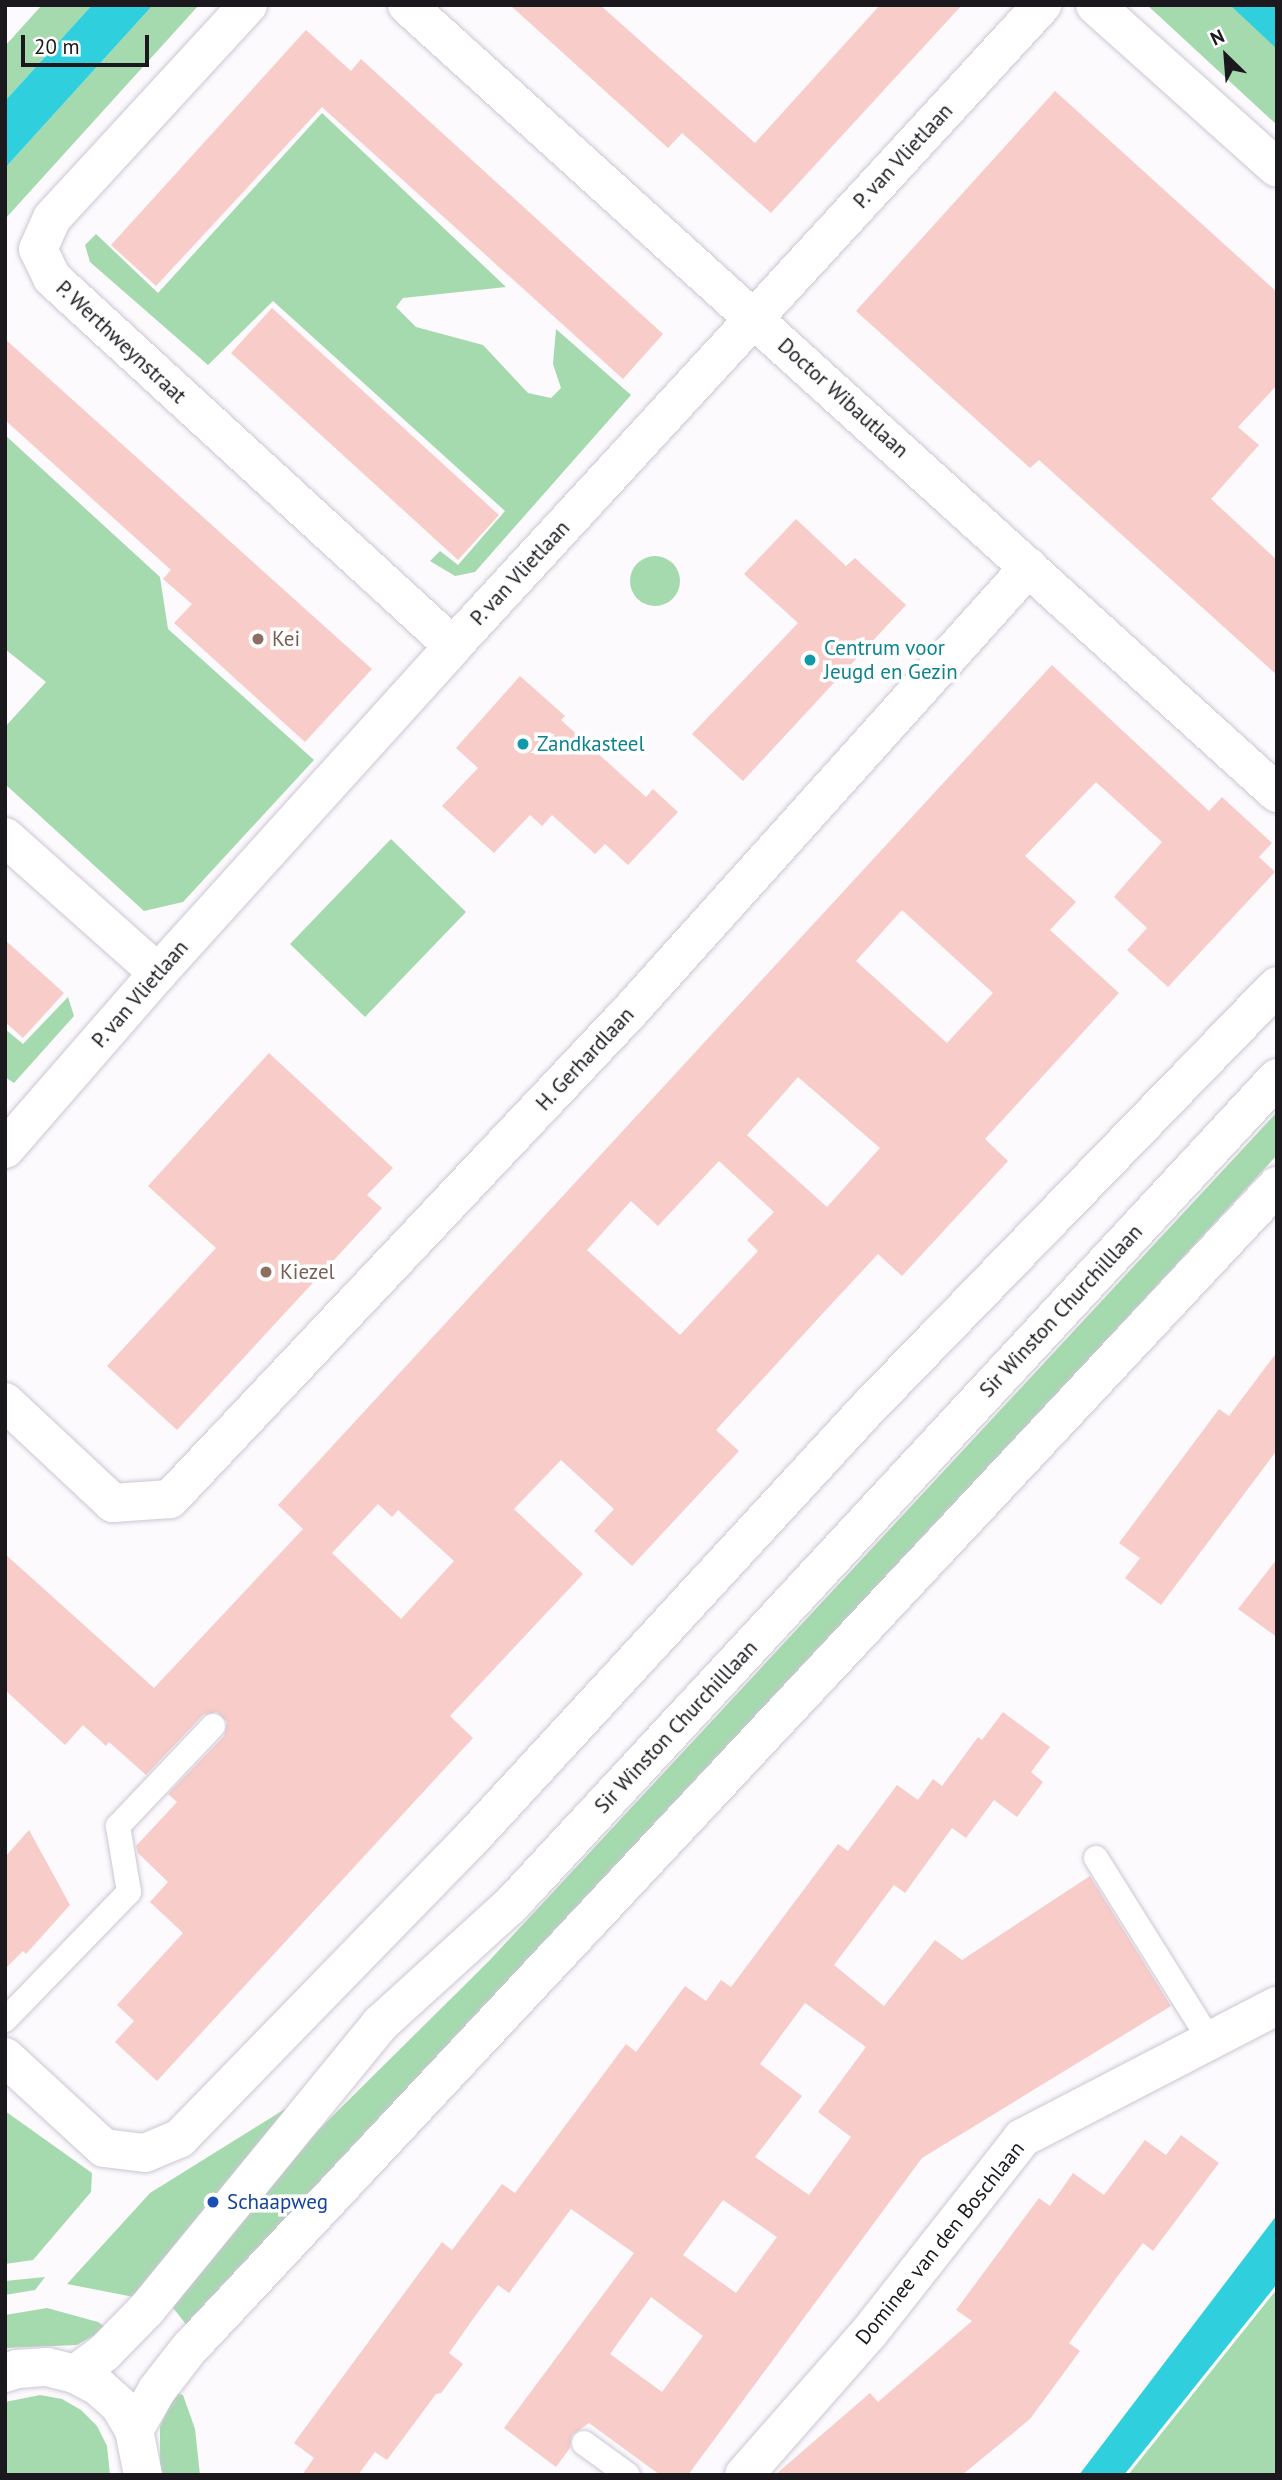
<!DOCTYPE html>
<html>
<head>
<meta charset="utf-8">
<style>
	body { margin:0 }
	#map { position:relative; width:1282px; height:2480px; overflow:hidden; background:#fcfafd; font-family:"PT Sans",sans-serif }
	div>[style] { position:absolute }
	.green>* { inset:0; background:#a5d9ae }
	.round { border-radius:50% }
	.water>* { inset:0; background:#2fcfde }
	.building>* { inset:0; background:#f8ccc9 }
	.roads { filter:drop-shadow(0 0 2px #ccc6d3) drop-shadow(0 0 2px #ccc6d3) }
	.lane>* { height:24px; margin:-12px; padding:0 12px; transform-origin:12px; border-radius:12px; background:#fff }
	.street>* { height:38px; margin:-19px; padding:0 19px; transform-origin:19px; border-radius:19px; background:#fff }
	.secondary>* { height:38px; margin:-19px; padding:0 19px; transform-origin:19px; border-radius:19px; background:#fff }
	.dots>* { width:19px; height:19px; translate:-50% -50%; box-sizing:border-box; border:4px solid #fff; border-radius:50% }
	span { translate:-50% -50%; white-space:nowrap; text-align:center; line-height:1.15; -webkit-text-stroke:7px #fff; paint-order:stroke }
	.street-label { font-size:21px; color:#1b191e }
	.education-label { font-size:21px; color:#785e54 }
	.left { translate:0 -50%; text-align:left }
	.culture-label { font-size:21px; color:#0d838f }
	.transit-label { font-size:21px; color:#164399 }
	.frame { position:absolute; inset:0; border:7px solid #1b191e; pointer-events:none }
	.north { position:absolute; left:1191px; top:21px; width:70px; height:70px; -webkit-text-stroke:5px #fff; paint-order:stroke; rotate:335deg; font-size:19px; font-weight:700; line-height:28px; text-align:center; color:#1b191e }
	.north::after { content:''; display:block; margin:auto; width:24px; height:32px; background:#1b191e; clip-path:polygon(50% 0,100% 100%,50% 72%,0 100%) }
	.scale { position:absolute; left:21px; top:35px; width:128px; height:32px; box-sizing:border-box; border:4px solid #1b191e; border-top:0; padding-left:9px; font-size:21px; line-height:24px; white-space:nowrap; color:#1b191e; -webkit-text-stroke:5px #fff; paint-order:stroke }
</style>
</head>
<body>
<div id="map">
	<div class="green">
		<div style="clip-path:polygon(42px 5px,92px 5px,5px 101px,5px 46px)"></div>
		<div style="clip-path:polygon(153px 5px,199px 5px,5px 219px,5px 168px)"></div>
		<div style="clip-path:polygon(1147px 5px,1277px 5px,1277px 125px,1159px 16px)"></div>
		<div style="clip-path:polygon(322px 113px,506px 287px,403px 298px,396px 307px,416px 327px,483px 345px,528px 393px,551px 398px,561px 388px,553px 364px,556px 329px,631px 395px,475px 572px,455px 576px,430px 561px,440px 551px,458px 565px,505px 511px,273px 301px,208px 365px,90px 262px,85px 245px,96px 234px,158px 293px)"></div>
		<div style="clip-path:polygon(5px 435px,160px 577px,168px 629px,314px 760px,183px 902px,144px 911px,5px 784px,5px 727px,46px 682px,5px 649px)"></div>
		<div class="round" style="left:630px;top:556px;width:50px;height:50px"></div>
		<div style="clip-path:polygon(391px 839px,466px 912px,365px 1017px,290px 944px)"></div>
		<div style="clip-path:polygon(68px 997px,74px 1016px,14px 1083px,5px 1077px,5px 1029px,23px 1044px)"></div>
		<div style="clip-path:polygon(1277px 1112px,1277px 1155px,194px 2330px,185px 2323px,170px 2304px,273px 2175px,488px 1962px)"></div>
		<div style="clip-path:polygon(314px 2091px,134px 2297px,67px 2284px,150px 2193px)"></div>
		<div style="clip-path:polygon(5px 2111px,92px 2173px,91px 2192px,33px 2260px,5px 2264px)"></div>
		<div style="clip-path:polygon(45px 2277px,35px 2290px,5px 2295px,5px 2281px)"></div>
		<div style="clip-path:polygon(1277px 2289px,1277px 2475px,1128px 2475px)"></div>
		<div style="clip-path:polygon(47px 2308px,98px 2322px,107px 2328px,77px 2345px,5px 2348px,5px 2315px)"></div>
		<div style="clip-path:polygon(176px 2393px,183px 2395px,195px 2429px,200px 2475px,160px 2475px,160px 2426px)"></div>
		<div style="clip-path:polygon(40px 2395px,62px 2399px,81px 2410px,97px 2426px,107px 2446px,110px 2475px,5px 2475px,5px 2402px)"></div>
	</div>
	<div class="water">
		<div style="clip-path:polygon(92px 5px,153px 5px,5px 168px,5px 101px)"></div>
		<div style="clip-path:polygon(1230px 5px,1277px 5px,1277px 49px)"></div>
		<div style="clip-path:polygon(1277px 2215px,1277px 2284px,1124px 2475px,1079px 2475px)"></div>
	</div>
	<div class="building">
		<div style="clip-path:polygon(510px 5px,600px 5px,755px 143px,880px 5px,962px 5px,771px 213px,682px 133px,668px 148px)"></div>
		<div style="clip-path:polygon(306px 30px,351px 71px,361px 59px,663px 334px,623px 379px,322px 107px,156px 286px,111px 245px)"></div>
		<div style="clip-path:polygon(1055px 91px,1277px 292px,1277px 385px,1238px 427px,1259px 445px,1211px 499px,1277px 560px,1277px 675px,1039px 460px,1030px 468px,856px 311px)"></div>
		<div style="clip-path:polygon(272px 308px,499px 515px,458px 560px,231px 353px)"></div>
		<div style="clip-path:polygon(5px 339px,372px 669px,305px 742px,174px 623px,192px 604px,163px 579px,171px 570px,5px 420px)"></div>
		<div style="clip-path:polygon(796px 519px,846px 566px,855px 558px,906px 605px,743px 781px,692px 734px,798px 623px,744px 574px)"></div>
		<div style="clip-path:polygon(evenodd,1052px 665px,1209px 811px,1222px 797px,1272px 843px,1259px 857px,1275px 872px,1168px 987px,1127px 950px,1147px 928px,1114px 897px,1162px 842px,1096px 782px,1025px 856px,1076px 902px,1050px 930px,1119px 993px,985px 1139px,1008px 1161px,902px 1276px,878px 1254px,824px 1312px,716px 1430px,739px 1451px,632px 1566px,594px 1531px,614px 1509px,561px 1460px,514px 1509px,583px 1574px,450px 1716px,473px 1738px,157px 2081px,115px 2042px,134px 2021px,117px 2005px,183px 1933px,150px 1902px,168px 1882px,138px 1853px,136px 1846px,177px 1802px,168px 1794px,224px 1736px,227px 1722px,217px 1712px,203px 1715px,146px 1775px,109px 1742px,106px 1746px,83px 1725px,65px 1745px,5px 1690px,5px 1554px,154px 1688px,303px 1529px,278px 1505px,1052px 665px,902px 910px,993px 993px,947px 1043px,856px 961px,902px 910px,1052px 665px,798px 1077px,880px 1148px,827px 1207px,747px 1135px,798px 1077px,1052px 665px,719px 1161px,774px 1212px,747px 1240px,758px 1251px,680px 1335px,587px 1250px,631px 1201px,658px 1226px,719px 1161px,1052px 665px,378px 1504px,392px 1517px,398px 1510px,454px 1561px,401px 1619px,332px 1553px,378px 1504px)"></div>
		<div style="clip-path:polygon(520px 676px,565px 716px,561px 720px,646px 797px,653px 789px,678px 812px,628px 865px,605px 844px,595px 854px,552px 815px,542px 826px,530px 815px,494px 853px,442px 806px,478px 768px,456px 748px)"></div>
		<div style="clip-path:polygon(5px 940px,64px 993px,23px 1038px,5px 1022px)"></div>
		<div style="clip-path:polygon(269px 1053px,393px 1168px,367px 1195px,382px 1208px,177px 1430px,107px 1366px,216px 1248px,148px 1186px)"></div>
		<div style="clip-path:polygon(1277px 1352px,1277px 1450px,1161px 1605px,1125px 1578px,1140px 1558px,1119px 1543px,1219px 1409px,1229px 1416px)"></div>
		<div style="clip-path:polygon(1277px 1559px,1277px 1637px,1238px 1609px)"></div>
		<div style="clip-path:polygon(evenodd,1003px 1712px,1050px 1747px,1031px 1772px,1043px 1782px,1017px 1817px,994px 1800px,966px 1838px,952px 1828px,905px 1893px,894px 1885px,834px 1965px,884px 2006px,935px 1940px,962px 1960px,1090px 1876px,1171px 2006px,922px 2158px,688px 2475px,660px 2475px,589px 2423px,572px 2435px,570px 2448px,556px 2467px,504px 2428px,634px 2253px,571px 2209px,509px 2293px,498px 2285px,473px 2319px,449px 2353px,463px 2364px,441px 2393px,436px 2394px,387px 2460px,375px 2452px,358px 2475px,302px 2475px,314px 2458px,294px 2443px,442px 2242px,452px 2250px,502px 2184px,515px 2193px,626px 2044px,636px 2052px,685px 1986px,706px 2001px,721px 1980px,731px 1987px,838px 1844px,848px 1851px,897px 1785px,918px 1800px,933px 1779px,942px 1786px,978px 1737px,982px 1740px,1003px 1712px,805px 2003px,866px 2047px,818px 2112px,851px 2137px,809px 2195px,755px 2157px,802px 2096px,760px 2064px,805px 2003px,1003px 1712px,723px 2200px,777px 2237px,736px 2293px,683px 2255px,723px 2200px,1003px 1712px,651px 2297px,703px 2336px,662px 2392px,610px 2354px,651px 2297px)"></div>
		<div style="clip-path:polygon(29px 1830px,70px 1905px,26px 1954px,23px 1951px,5px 1969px,5px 1857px)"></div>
		<div style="clip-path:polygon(1181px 2135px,1219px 2163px,1153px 2251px,1143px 2243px,1117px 2277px,1069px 2343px,1080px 2351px,1030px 2419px,962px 2475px,775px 2475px,870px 2393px,878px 2402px,972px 2321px,956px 2310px,1039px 2198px,1050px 2206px,1073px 2173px,1104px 2195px,1145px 2140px,1166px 2155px)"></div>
	</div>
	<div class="roads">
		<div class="lane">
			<div style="left:1096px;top:1858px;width:213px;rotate:58deg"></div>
			<div style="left:5px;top:2020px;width:178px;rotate:-45.9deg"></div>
			<div style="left:129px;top:1892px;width:67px;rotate:-99.5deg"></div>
			<div style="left:118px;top:1826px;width:138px;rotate:-46.5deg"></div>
			<div style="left:584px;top:2443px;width:54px;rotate:36deg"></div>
		</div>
		<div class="street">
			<div style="left:248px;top:5px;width:289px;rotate:132.6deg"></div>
			<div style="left:52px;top:218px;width:34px;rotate:114deg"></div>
			<div style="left:38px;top:249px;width:32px;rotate:64deg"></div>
			<div style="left:52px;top:278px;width:544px;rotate:42.54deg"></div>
			<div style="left:407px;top:5px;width:1174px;rotate:42.17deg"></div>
			<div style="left:5px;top:837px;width:205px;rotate:41.6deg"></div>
			<div style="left:5px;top:1149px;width:233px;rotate:-49deg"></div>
			<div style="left:158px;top:973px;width:440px;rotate:-47.9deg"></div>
			<div style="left:453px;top:646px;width:871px;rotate:-47.42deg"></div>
			<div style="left:5px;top:1402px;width:148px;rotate:43.1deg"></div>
			<div style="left:113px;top:1503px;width:57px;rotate:-4deg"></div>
			<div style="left:170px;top:1499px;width:673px;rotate:-46.68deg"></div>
			<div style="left:632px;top:1009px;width:594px;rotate:-48.07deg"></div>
			<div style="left:5px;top:2057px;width:134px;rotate:42.6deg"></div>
			<div style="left:104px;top:2148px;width:41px;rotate:7deg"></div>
			<div style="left:145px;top:2153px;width:38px;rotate:-23deg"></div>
			<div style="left:180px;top:2138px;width:417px;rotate:-45.8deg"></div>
			<div style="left:471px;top:1839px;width:585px;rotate:-47.36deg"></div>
			<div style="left:867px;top:1409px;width:589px;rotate:-45.89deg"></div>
			<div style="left:744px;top:2475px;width:188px;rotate:-48.7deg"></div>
			<div style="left:868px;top:2334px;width:249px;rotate:-51.8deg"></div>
			<div style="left:1022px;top:2138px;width:287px;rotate:-27.4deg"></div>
		</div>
		<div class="secondary">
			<div style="left:1095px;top:5px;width:244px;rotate:41.8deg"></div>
			<div style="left:5px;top:2373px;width:13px;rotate:-18deg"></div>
			<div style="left:17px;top:2369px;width:30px;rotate:-4deg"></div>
			<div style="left:47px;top:2367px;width:29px;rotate:14deg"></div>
			<div style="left:75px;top:2374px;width:27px;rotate:28deg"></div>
			<div style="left:99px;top:2387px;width:28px;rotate:42deg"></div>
			<div style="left:120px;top:2406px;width:28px;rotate:60deg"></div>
			<div style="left:134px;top:2430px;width:46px;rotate:78.7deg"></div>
			<div style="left:75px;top:2374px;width:36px;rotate:-36deg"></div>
			<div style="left:104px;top:2353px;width:60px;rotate:-45.7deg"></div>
			<div style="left:146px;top:2310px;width:370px;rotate:-50.7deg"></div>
			<div style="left:380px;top:2024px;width:177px;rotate:-42.3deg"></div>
			<div style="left:511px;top:1905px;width:1127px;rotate:-47.19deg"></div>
			<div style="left:134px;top:2430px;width:46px;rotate:-60.1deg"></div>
			<div style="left:157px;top:2390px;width:51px;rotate:-52.2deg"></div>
			<div style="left:188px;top:2350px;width:1594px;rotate:-46.91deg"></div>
		</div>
	</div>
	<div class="dots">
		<div style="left:258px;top:639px;background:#8d6e63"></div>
		<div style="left:810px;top:660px;background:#0f9aa8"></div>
		<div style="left:523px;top:744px;background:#0f9aa8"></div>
		<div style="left:266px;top:1272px;background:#8d6e63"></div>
		<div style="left:213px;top:2202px;background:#1a4fb4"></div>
	</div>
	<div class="street-label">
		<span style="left:903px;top:156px;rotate:-47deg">P. van Vlietlaan</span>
		<span style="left:121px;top:342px;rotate:43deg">P. Werthweynstraat</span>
		<span style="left:843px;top:398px;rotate:42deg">Doctor Wibautlaan</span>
		<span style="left:520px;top:573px;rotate:-47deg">P. van Vlietlaan</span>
		<span style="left:140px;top:994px;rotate:-49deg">P. van Vlietlaan</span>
		<span style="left:585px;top:1059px;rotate:-47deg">H. Gerhardlaan</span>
		<span style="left:1061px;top:1311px;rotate:-47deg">Sir Winston Churchilllaan</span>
		<span style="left:676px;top:1727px;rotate:-47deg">Sir Winston Churchilllaan</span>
		<span style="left:940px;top:2243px;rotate:-51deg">Dominee van den Boschlaan</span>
	</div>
	<div class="education-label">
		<span class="left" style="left:272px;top:639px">Kei</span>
		<span class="left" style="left:280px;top:1272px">Kiezel</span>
	</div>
	<div class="culture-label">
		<span class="left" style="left:824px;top:660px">Centrum voor<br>Jeugd en Gezin</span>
		<span class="left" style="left:537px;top:744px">Zandkasteel</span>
	</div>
	<div class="transit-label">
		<span class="left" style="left:227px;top:2202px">Schaapweg</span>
	</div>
	<div class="frame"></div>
	<div class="north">N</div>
	<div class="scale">20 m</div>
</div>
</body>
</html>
